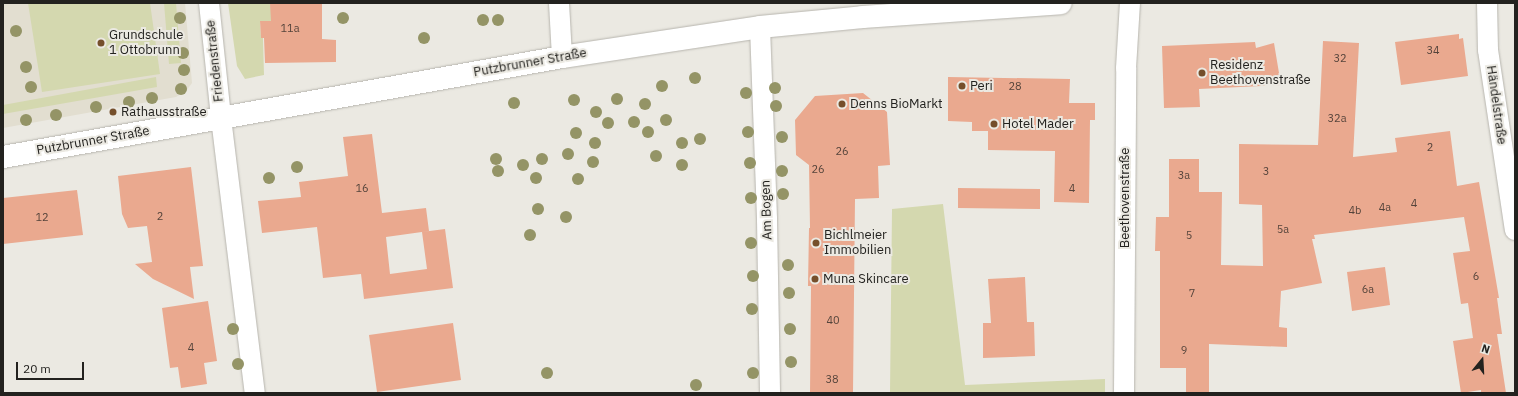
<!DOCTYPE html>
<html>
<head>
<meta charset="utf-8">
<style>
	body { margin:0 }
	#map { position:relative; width:1518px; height:396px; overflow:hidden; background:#ebe9e2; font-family:"IBM Plex Sans",sans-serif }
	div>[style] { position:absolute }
	.built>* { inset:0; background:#e2ded0 }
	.green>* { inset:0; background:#d4d8af }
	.building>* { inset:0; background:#eaa98f }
	.roads { filter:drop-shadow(0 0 1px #b7b5ae) drop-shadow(0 0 1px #b7b5ae) }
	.minor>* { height:20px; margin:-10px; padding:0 10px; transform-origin:10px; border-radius:10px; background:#fff }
	.secondary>* { height:22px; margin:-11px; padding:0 11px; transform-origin:11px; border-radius:11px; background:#fff }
	.trees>* { width:12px; height:12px; margin:-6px; border-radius:50%; background:#949466 }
	.dots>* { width:11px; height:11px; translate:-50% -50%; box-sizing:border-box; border:2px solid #ebe9e2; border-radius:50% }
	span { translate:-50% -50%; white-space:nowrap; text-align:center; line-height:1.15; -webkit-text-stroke:4px #ebe9e2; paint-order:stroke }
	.number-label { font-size:11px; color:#55443b }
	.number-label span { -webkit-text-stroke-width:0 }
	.poi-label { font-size:13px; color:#23221f }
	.left { translate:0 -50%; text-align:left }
	.street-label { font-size:13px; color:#23221f }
	.frame { position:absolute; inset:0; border:4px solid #23221f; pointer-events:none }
	.north { position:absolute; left:1462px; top:340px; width:40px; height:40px; -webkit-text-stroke:3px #ebe9e2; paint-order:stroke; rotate:18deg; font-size:11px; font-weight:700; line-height:16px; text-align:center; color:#23221f }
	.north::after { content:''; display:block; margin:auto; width:14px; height:18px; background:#23221f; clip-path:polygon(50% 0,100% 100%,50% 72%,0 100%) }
	.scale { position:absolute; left:16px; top:362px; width:68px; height:18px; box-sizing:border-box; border:2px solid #23221f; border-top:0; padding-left:5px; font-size:12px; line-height:14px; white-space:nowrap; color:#23221f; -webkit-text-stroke:3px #ebe9e2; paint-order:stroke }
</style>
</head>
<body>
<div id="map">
	<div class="built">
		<div style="clip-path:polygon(3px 3px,185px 3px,192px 83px,186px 91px,176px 97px,3px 128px)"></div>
	</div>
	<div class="green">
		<div style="clip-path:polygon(28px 3px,150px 3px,160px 74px,42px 92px)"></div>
		<div style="clip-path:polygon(164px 3px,176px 3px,181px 63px,169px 64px)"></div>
		<div style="clip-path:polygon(228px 3px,270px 3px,278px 21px,260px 21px,261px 37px,263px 38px,264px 75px,245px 79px,237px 66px)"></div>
		<div style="clip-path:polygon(156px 77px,157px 87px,3px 114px,3px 105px)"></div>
		<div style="clip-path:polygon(943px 204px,965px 385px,1105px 379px,1105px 393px,890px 393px,892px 209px)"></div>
	</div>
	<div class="building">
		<div style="clip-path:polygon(270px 3px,322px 3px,322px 39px,336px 40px,336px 62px,265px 63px,264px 38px,261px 38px,260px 21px,271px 21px)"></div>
		<div style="clip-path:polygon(1459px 34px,1459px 39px,1463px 38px,1468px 76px,1401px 85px,1395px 42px)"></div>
		<div style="clip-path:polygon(1323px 41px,1359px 43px,1353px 157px,1397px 152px,1395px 138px,1450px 131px,1457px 186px,1479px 182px,1499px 298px,1497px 298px,1502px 334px,1497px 334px,1506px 393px,1481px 393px,1481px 390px,1461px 393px,1453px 341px,1473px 338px,1468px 303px,1461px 304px,1453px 253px,1470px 251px,1464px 217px,1314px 235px,1315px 239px,1312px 239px,1322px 283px,1281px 291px,1279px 327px,1287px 328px,1287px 347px,1209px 344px,1209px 393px,1186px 393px,1186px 368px,1160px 368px,1160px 251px,1155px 251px,1156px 217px,1169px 217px,1169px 159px,1199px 159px,1199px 192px,1222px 192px,1221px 265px,1263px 266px,1262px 205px,1239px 204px,1239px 144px,1318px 145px)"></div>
		<div style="clip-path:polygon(1255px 42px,1256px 48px,1274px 43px,1281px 85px,1199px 89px,1200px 107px,1164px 108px,1162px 46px)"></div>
		<div style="clip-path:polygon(948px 77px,1070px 79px,1069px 103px,1095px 103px,1095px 120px,1090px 120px,1089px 203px,1054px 202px,1055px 151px,988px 150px,988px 131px,972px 131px,972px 122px,948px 121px)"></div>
		<div style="clip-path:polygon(863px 93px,887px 112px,890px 165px,878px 166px,879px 198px,855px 199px,853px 393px,810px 393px,811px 286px,808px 286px,809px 228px,810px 228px,809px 165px,796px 155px,795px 120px,815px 96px)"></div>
		<div style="clip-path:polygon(372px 134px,382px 213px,426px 208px,429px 231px,386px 237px,390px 274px,427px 269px,422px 232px,445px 229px,453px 288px,364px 299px,361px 274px,323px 278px,317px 227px,262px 233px,258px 201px,301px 197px,299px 182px,348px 176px,343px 137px)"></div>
		<div style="clip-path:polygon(191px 167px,203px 266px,190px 267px,194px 299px,153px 279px,135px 264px,152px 262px,147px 226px,128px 228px,122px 214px,118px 176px)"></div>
		<div style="clip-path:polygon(958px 188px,1040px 189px,1040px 209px,958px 208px)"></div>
		<div style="clip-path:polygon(77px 190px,83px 235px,3px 244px,3px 198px)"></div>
		<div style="clip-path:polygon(1385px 267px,1390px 305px,1352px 311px,1347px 272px)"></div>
		<div style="clip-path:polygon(1025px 277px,1027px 322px,1034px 322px,1035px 356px,983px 358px,983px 323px,991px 323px,988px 279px)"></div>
		<div style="clip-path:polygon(208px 301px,217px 361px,204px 363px,207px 384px,181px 388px,178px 367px,170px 368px,162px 308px)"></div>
		<div style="clip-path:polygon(453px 323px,461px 380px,377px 392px,369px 335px)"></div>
	</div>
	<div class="roads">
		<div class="minor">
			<div style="left:209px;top:3px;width:116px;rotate:84deg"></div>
			<div style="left:221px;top:118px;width:277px;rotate:83deg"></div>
			<div style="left:559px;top:3px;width:54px;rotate:86.8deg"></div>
			<div style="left:1487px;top:3px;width:47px;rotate:88.8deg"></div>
			<div style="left:1488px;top:50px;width:182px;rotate:81.5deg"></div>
			<div style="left:760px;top:27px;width:193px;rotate:87.9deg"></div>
			<div style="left:767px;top:220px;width:173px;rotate:89deg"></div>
			<div style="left:1124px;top:393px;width:325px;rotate:-89.6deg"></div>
			<div style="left:1126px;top:68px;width:65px;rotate:-86.5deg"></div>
		</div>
		<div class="secondary">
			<div style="left:3px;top:157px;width:568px;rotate:-10.14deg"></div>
			<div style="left:562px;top:57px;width:200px;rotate:-8.6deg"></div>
			<div style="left:760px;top:27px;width:103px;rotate:-5.5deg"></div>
			<div style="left:863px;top:17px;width:198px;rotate:-4deg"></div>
		</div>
	</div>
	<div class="trees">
		<div style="left:180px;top:18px"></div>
		<div style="left:343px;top:18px"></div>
		<div style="left:483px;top:20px"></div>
		<div style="left:498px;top:20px"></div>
		<div style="left:16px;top:31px"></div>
		<div style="left:424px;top:38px"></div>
		<div style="left:183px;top:53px"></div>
		<div style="left:26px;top:67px"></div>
		<div style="left:184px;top:70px"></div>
		<div style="left:695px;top:78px"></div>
		<div style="left:662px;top:86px"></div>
		<div style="left:31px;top:87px"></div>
		<div style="left:775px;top:88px"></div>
		<div style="left:181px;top:89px"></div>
		<div style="left:746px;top:93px"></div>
		<div style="left:152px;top:98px"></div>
		<div style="left:617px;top:99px"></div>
		<div style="left:574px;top:100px"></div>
		<div style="left:129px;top:102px"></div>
		<div style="left:514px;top:103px"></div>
		<div style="left:645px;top:104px"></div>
		<div style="left:776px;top:106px"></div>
		<div style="left:96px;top:107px"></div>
		<div style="left:596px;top:112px"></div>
		<div style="left:56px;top:115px"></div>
		<div style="left:26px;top:120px"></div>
		<div style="left:666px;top:120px"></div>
		<div style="left:634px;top:122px"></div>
		<div style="left:608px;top:123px"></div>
		<div style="left:648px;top:132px"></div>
		<div style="left:748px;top:132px"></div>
		<div style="left:576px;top:133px"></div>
		<div style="left:782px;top:137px"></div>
		<div style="left:700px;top:139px"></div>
		<div style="left:595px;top:143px"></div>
		<div style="left:682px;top:143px"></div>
		<div style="left:568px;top:154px"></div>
		<div style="left:656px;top:156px"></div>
		<div style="left:496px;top:159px"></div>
		<div style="left:542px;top:159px"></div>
		<div style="left:593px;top:162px"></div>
		<div style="left:750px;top:163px"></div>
		<div style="left:523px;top:165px"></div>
		<div style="left:682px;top:165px"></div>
		<div style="left:297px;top:167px"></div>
		<div style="left:498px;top:171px"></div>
		<div style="left:782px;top:171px"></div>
		<div style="left:269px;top:178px"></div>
		<div style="left:536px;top:178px"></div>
		<div style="left:578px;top:179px"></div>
		<div style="left:783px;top:194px"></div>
		<div style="left:751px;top:198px"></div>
		<div style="left:538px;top:209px"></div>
		<div style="left:566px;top:217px"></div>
		<div style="left:530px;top:235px"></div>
		<div style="left:751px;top:243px"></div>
		<div style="left:788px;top:265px"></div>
		<div style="left:753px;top:276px"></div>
		<div style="left:789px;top:293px"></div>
		<div style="left:752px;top:309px"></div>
		<div style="left:233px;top:329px"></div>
		<div style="left:790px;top:329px"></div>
		<div style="left:791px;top:362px"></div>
		<div style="left:238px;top:364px"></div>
		<div style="left:547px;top:373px"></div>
		<div style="left:753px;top:373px"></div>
		<div style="left:696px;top:385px"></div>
	</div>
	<div class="dots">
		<div style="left:101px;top:43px;background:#754f2b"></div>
		<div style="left:1202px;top:73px;background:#754f2b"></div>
		<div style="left:962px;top:86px;background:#754f2b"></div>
		<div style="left:842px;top:104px;background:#754f2b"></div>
		<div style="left:113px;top:112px;background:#754f2b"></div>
		<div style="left:994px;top:124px;background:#754f2b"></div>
		<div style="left:816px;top:243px;background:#754f2b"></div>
		<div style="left:815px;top:279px;background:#754f2b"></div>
	</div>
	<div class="number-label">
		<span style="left:290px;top:28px">11a</span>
		<span style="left:1433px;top:50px">34</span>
		<span style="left:1340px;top:58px">32</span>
		<span style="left:1015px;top:86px">28</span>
		<span style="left:1337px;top:118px">32a</span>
		<span style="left:1430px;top:147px">2</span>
		<span style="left:842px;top:151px">26</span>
		<span style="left:818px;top:169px">26</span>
		<span style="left:1266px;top:171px">3</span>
		<span style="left:1184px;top:175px">3a</span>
		<span style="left:362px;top:188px">16</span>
		<span style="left:1072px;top:188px">4</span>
		<span style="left:1414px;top:203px">4</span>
		<span style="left:1385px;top:207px">4a</span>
		<span style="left:1355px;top:210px">4b</span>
		<span style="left:160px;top:216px">2</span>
		<span style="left:42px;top:217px">12</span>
		<span style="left:1283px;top:229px">5a</span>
		<span style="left:1189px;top:235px">5</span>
		<span style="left:1476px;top:276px">6</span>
		<span style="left:1368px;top:289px">6a</span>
		<span style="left:1192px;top:293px">7</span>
		<span style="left:833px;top:320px">40</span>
		<span style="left:191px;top:347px">4</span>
		<span style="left:1184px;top:350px">9</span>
		<span style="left:832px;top:379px">38</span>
	</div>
	<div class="poi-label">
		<span class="left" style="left:109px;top:43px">Grundschule<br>1 Ottobrunn</span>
		<span class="left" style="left:1210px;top:73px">Residenz<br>Beethovenstraße</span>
		<span class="left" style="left:970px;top:86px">Peri</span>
		<span class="left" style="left:850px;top:104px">Denns BioMarkt</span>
		<span class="left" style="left:121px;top:112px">Rathausstraße</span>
		<span class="left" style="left:1002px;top:124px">Hotel Mader</span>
		<span class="left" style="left:824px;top:243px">Bichlmeier<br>Immobilien</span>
		<span class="left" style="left:823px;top:279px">Muna Skincare</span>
	</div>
	<div class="street-label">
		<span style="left:215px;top:61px;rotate:-96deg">Friedenstraße</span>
		<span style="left:530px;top:63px;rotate:-10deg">Putzbrunner Straße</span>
		<span style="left:1496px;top:105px;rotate:82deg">Händelstraße</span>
		<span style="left:93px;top:141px;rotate:-10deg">Putzbrunner Straße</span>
		<span style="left:1125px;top:198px;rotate:-90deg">Beethovenstraße</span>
		<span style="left:767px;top:210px;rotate:-92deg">Am Bogen</span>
	</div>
	<div class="frame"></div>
	<div class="north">N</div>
	<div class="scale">20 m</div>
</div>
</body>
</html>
